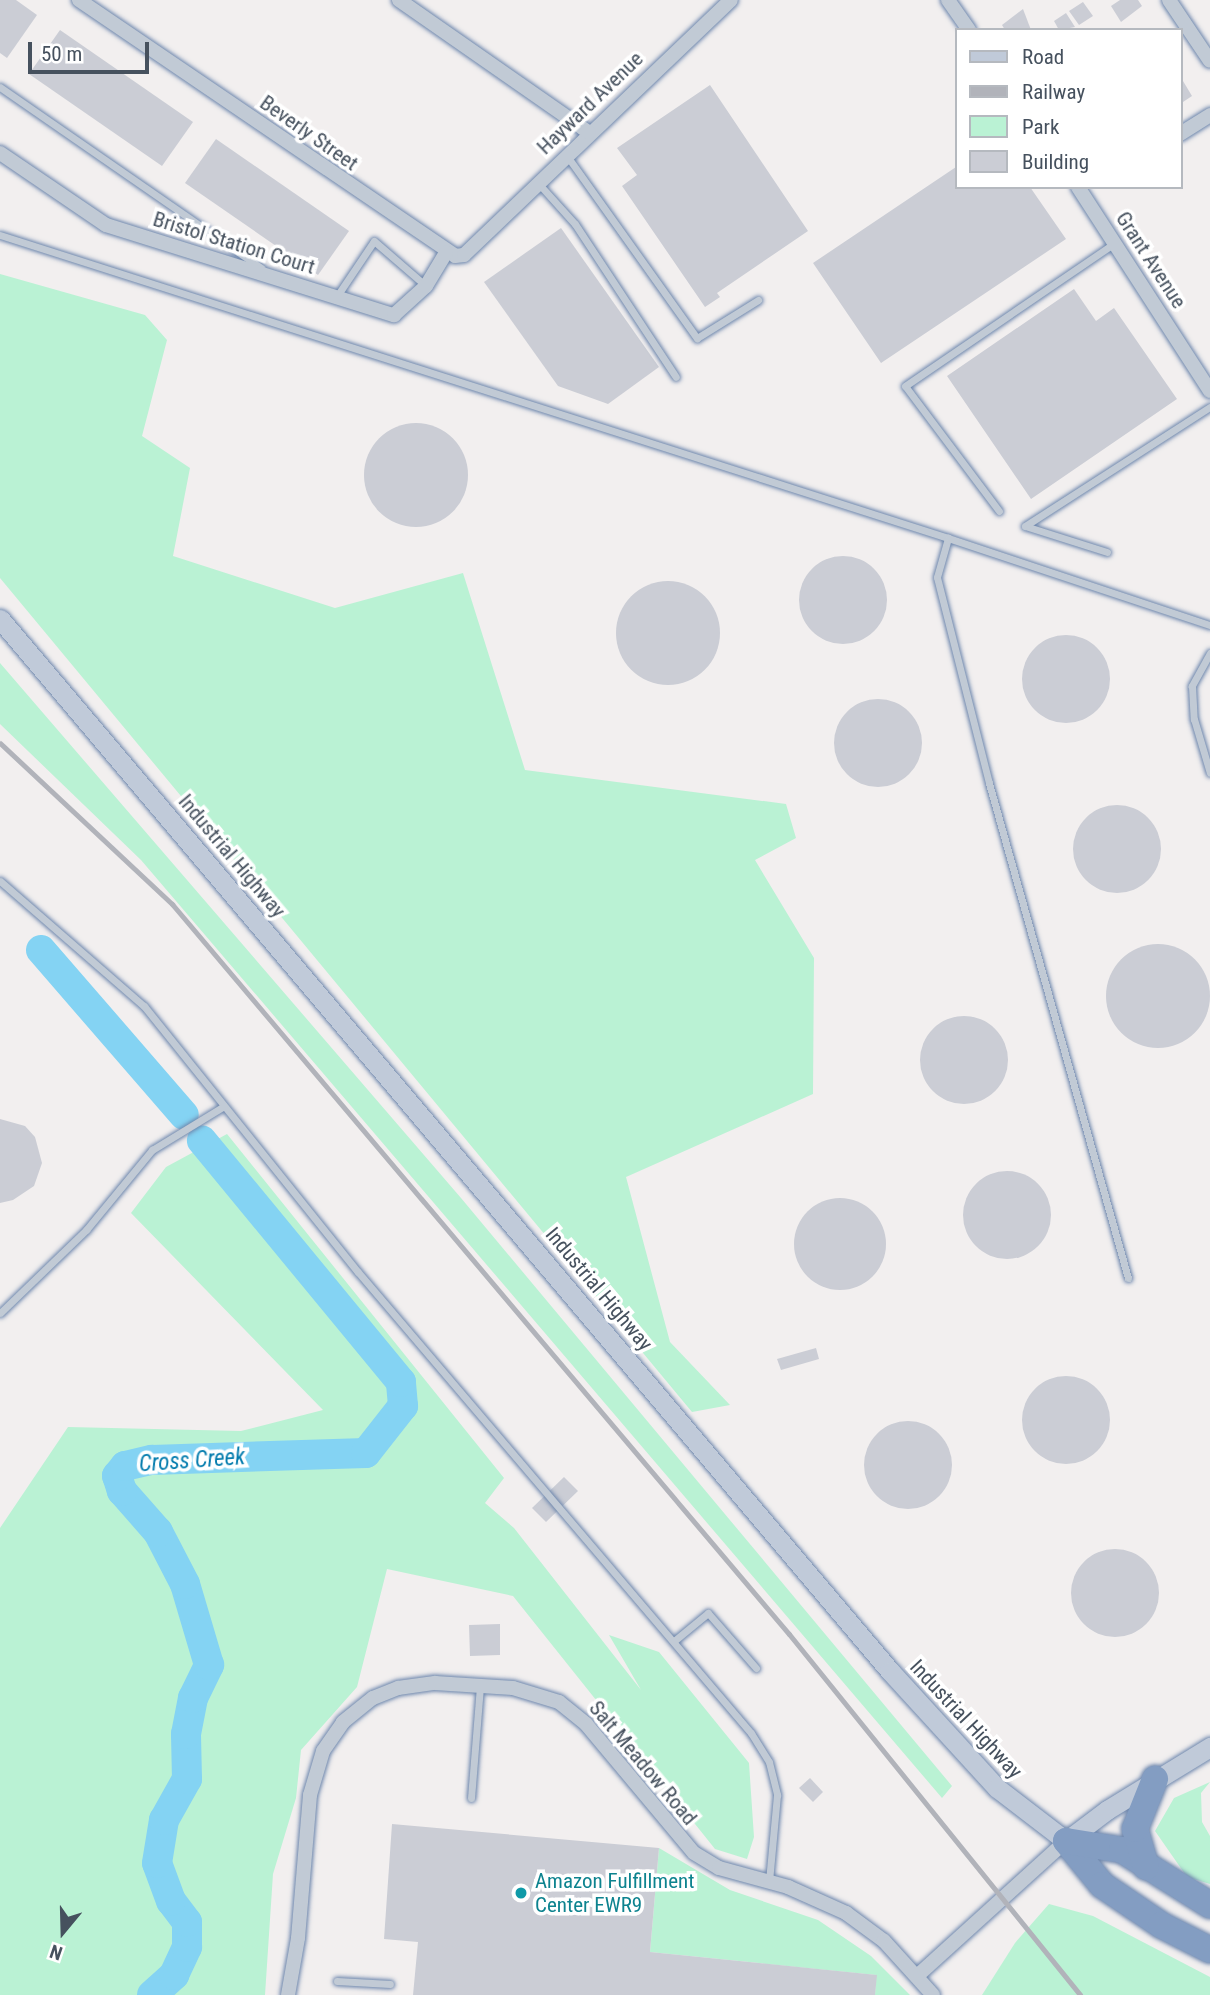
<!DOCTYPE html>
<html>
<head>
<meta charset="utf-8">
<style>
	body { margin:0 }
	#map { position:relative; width:1210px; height:1995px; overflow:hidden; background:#f2efef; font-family:"Roboto Condensed",sans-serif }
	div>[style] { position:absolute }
	.green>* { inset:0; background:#baf2d4 }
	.river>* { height:30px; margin:-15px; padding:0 15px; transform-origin:15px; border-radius:15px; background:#84d3f3 }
	.building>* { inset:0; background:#cbcdd5 }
	.round { border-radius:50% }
	.roads { filter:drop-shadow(0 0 2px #6e87ad) drop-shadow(0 0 2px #6e87ad) }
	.service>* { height:7px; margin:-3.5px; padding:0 3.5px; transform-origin:3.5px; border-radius:3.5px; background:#c1cad5 }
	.minor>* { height:14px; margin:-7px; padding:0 7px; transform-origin:7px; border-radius:7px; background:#c1cad5 }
	.secondary>* { height:19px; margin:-9.5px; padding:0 9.5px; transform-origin:9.5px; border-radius:9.5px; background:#c0cad9 }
	.motorway>* { height:26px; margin:-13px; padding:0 13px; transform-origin:13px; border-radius:13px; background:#839dc2 }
	.rail>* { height:5px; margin:-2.5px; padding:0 2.5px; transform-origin:2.5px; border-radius:2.5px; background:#b1b3ba }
	.dots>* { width:19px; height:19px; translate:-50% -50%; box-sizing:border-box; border:4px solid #fff; border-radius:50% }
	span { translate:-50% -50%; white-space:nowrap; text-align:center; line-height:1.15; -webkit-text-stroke:7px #fff; paint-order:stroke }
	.street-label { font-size:21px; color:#46515e }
	.culture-label { font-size:21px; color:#0d838f }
	.left { translate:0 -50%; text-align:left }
	.water-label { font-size:23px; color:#027bad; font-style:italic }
	.legend { position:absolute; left:955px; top:28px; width:228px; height:161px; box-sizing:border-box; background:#fff; border:2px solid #b5b9bf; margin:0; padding:9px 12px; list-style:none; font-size:21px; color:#46515e }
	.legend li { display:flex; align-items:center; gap:14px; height:35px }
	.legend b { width:35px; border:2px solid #b5b9bf }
	.north { position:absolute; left:28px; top:1897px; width:70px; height:70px; -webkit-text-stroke:5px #fff; paint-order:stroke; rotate:199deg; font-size:19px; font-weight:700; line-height:28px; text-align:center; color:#46515e }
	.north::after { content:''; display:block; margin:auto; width:24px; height:32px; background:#46515e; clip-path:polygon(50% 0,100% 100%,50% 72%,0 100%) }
	.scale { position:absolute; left:28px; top:42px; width:121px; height:32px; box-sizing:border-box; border:4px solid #46515e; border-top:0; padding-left:9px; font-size:21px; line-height:24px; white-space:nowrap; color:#46515e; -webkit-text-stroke:5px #fff; paint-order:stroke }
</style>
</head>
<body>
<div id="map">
	<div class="green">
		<div style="clip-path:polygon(0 274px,145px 315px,167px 340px,142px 436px,190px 468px,173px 556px,335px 608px,463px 573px,525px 770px,786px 804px,796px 838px,755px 860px,814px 958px,813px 1094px,626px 1177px,670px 1342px,730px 1405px,692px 1412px,0 578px)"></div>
		<div style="clip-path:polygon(0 663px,461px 1198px,952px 1786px,942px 1798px,141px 860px,0 724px)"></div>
		<div style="clip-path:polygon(227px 1134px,504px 1478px,485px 1503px,514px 1528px,641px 1690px,609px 1635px,659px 1652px,749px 1763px,754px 1837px,747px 1859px,715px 1849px,513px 1596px,387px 1569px,357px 1687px,301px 1750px,296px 1798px,273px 1874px,265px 1995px,0 1995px,0 1528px,68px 1427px,241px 1431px,323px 1410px,131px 1213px,166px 1167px)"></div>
		<div style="clip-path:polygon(1210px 1782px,1201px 1793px,1202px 1822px,1210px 1836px,1210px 1884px,1187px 1877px,1155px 1831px,1174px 1798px)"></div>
		<div style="clip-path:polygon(659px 1848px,730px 1890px,818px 1920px,871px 1956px,910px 1995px,875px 1995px,876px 1975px,650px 1952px)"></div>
		<div style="clip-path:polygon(1049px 1904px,1093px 1916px,1210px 1977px,1210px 1995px,982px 1995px,1015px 1943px)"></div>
	</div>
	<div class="river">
		<div style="left:41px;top:950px;width:218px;rotate:49.1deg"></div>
		<div style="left:152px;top:1995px;width:30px;rotate:-42deg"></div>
		<div style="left:174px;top:1975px;width:31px;rotate:-65deg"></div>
		<div style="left:187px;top:1947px;width:25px;rotate:-90deg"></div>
		<div style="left:187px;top:1922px;width:26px;rotate:-127deg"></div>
		<div style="left:171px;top:1901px;width:40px;rotate:-110.2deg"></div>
		<div style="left:157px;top:1863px;width:44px;rotate:-80.8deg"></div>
		<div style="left:164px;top:1820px;width:47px;rotate:-60.7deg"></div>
		<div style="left:187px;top:1779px;width:45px;rotate:-91.3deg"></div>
		<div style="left:186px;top:1734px;width:37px;rotate:-79deg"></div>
		<div style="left:193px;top:1698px;width:37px;rotate:-64deg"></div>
		<div style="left:209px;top:1665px;width:84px;rotate:-106.5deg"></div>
		<div style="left:185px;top:1584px;width:59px;rotate:-117.4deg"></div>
		<div style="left:158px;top:1532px;width:55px;rotate:-131.3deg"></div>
		<div style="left:122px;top:1491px;width:16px;rotate:-108deg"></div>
		<div style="left:117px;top:1476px;width:13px;rotate:-51deg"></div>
		<div style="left:125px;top:1466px;width:28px;rotate:-13deg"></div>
		<div style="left:152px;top:1460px;width:214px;rotate:-1.9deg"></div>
		<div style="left:366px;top:1453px;width:60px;rotate:-51.8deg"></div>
		<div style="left:403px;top:1406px;width:24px;rotate:-95deg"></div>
		<div style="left:401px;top:1382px;width:313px;rotate:-129.5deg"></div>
	</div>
	<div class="building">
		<div style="clip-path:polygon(0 0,16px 0,37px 15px,7px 58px,0 53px)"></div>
		<div style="clip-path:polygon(1120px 0,1138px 0,1142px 6px,1121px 22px,1111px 6px)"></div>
		<div style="clip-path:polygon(1083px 2px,1093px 16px,1079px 25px,1069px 11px)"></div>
		<div style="clip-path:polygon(1023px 9px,1031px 30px,1005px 30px,1002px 25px)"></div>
		<div style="clip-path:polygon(1066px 13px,1075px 27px,1059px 30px,1054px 21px)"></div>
		<div style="clip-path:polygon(60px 30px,193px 122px,162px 166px,29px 74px)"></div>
		<div style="clip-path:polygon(1180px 76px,1192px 96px,1180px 104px)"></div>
		<div style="clip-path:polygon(710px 85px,808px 231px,717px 293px,720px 297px,705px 307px,622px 186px,637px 175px,617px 148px)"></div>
		<div style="clip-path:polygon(216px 139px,349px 231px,318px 275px,185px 183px)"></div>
		<div style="clip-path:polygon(956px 167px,956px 187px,1030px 187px,1066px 239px,881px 363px,813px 263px)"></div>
		<div style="clip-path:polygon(561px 228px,659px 367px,608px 404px,558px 386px,484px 282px)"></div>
		<div style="clip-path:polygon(1074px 289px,1096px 321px,1114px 308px,1177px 399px,1031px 499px,947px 376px)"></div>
		<div class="round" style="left:364px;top:423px;width:104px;height:104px"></div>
		<div class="round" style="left:799px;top:556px;width:88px;height:88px"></div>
		<div class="round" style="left:616px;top:581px;width:104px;height:104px"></div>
		<div class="round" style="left:1022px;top:635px;width:88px;height:88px"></div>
		<div class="round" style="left:834px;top:699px;width:88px;height:88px"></div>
		<div class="round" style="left:1073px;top:805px;width:88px;height:88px"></div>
		<div class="round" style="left:1106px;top:944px;width:104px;height:104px"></div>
		<div class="round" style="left:920px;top:1016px;width:88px;height:88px"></div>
		<div style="clip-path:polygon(0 1119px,25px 1126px,35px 1137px,42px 1163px,34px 1186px,13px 1200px,0 1203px)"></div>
		<div class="round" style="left:963px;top:1171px;width:88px;height:88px"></div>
		<div class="round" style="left:794px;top:1198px;width:92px;height:92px"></div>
		<div style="clip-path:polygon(816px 1348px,819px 1359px,781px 1370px,777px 1359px)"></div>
		<div class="round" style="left:1022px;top:1376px;width:88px;height:88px"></div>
		<div class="round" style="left:864px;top:1421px;width:88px;height:88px"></div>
		<div style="clip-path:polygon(564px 1477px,578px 1491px,546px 1522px,532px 1508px)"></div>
		<div class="round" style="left:1071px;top:1549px;width:88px;height:88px"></div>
		<div style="clip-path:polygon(500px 1624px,500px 1655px,470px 1656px,469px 1625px)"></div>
		<div style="clip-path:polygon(810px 1778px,823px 1792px,813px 1802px,799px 1788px)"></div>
		<div style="clip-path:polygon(392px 1824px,659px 1848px,650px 1952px,877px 1975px,875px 1995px,413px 1995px,418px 1942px,384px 1939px)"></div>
	</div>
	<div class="roads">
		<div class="service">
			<div style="left:0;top:87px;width:318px;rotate:34.7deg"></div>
			<div style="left:567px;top:156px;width:224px;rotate:54.5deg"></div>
			<div style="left:697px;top:338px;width:72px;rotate:-31.9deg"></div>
			<div style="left:538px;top:183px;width:55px;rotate:47.9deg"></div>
			<div style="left:575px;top:224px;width:183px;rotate:56.6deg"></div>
			<div style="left:0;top:235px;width:995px;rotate:17.72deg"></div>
			<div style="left:337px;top:296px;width:66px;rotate:-56.1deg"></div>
			<div style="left:374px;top:241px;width:69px;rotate:40.9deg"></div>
			<div style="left:999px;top:511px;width:156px;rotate:-126.9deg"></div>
			<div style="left:905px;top:386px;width:254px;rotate:-34.3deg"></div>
			<div style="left:1107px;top:552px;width:86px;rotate:-162.4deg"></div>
			<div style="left:1025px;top:526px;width:220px;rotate:-32.8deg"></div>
			<div style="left:1210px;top:653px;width:38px;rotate:119deg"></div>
			<div style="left:1192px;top:686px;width:33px;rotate:87deg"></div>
			<div style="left:1194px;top:719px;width:56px;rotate:73.5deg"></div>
			<div style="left:0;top:881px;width:191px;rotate:41deg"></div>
			<div style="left:144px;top:1006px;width:341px;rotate:51.2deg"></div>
			<div style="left:358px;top:1272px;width:606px;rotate:49.55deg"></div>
			<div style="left:751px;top:1733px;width:34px;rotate:58deg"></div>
			<div style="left:769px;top:1762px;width:34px;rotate:76deg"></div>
			<div style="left:777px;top:1795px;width:87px;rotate:95.3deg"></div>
			<div style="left:1128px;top:1278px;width:514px;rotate:-105.69deg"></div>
			<div style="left:989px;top:783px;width:212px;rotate:-104.2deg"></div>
			<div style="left:937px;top:577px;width:41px;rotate:-74.2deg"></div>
			<div style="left:948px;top:538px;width:276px;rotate:18.4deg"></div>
			<div style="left:0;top:1313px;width:120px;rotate:-44deg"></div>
			<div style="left:86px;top:1230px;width:104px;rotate:-50.5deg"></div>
			<div style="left:152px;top:1150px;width:84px;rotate:-31.4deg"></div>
			<div style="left:674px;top:1641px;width:44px;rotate:-39.5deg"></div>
			<div style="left:708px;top:1613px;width:73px;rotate:48.9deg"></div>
			<div style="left:471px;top:1798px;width:112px;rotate:-85.4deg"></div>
			<div style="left:337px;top:1981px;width:53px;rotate:3.2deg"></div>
		</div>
		<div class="minor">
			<div style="left:79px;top:0;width:455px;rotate:34.2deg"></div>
			<div style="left:455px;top:256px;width:9px;rotate:-6deg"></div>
			<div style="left:464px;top:255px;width:369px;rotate:-43.7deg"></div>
			<div style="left:399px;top:0;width:231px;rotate:34.9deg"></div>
			<div style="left:948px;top:0;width:37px;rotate:55deg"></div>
			<div style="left:1169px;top:0;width:73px;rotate:56.1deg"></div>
			<div style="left:1180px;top:134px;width:36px;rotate:-32deg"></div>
			<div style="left:0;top:153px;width:128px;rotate:34.2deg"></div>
			<div style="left:106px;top:225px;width:302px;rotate:17.4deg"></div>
			<div style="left:394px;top:315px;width:43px;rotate:-42.2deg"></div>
			<div style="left:426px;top:286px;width:39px;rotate:-59deg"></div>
			<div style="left:1078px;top:187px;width:243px;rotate:57.1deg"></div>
			<div style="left:917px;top:1976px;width:201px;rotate:-42.2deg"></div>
			<div style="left:288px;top:1995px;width:58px;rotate:-80deg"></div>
			<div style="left:298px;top:1938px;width:144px;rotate:-85.2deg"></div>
			<div style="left:310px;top:1795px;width:46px;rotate:-73.5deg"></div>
			<div style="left:323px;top:1751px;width:35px;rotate:-55deg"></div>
			<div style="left:343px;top:1722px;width:38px;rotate:-39deg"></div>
			<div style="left:373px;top:1698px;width:27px;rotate:-22deg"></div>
			<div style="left:398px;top:1688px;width:37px;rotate:-8deg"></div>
			<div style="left:435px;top:1683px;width:78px;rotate:3.7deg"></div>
			<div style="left:513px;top:1688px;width:48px;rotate:16.9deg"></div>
			<div style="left:559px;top:1702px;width:35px;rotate:39deg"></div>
			<div style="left:586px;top:1724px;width:168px;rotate:50.1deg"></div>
			<div style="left:694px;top:1853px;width:29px;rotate:31deg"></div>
			<div style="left:719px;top:1868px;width:72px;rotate:15.4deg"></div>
			<div style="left:788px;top:1887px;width:64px;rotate:24.1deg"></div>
			<div style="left:846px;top:1913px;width:47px;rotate:36.4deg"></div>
			<div style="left:884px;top:1941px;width:73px;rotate:47.8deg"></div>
		</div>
		<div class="secondary">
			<div style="left:0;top:619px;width:1378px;rotate:49.77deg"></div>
			<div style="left:890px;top:1671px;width:159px;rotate:47.6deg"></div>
			<div style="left:997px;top:1788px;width:87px;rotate:37.5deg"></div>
			<div style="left:1066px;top:1841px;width:51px;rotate:-37.1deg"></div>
			<div style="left:1107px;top:1810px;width:121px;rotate:-31.5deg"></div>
		</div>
		<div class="motorway">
			<div style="left:1066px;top:1841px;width:57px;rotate:50.7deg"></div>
			<div style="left:1102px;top:1885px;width:71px;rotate:34.1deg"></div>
			<div style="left:1161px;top:1925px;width:55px;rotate:27deg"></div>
			<div style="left:1066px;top:1841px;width:57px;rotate:9.1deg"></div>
			<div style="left:1122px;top:1850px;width:104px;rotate:32deg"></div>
			<div style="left:1146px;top:1867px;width:40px;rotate:-106deg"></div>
			<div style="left:1135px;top:1829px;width:54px;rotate:-68.2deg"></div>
		</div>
	</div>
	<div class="rail">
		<div style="left:0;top:743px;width:236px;rotate:43.1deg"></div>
		<div style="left:172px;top:904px;width:956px;rotate:49.8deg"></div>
		<div style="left:789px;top:1634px;width:464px;rotate:51.1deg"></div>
	</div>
	<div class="dots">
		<div style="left:521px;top:1893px;background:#0f9aa8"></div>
	</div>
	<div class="street-label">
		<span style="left:590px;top:103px;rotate:-44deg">Hayward Avenue</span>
		<span style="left:309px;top:133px;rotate:35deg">Beverly Street</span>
		<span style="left:234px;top:243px;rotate:17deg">Bristol Station Court</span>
		<span style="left:1151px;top:260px;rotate:57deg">Grant Avenue</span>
		<span style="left:232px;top:856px;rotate:50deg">Industrial Highway</span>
		<span style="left:599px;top:1289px;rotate:50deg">Industrial Highway</span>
		<span style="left:966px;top:1719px;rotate:47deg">Industrial Highway</span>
		<span style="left:643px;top:1763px;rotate:50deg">Salt Meadow Road</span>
	</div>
	<div class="culture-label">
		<span class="left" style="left:535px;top:1893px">Amazon Fulfillment<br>Center EWR9</span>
	</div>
	<div class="water-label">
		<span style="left:192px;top:1461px;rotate:-4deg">Cross Creek</span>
	</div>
	<ul class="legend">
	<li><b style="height:9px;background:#c0cad9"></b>Road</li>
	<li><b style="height:9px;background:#b1b3ba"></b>Railway</li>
	<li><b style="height:19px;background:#baf2d4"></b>Park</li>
	<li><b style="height:19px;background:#cbcdd5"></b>Building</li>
	</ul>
	<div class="north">N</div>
	<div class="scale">50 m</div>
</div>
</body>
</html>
